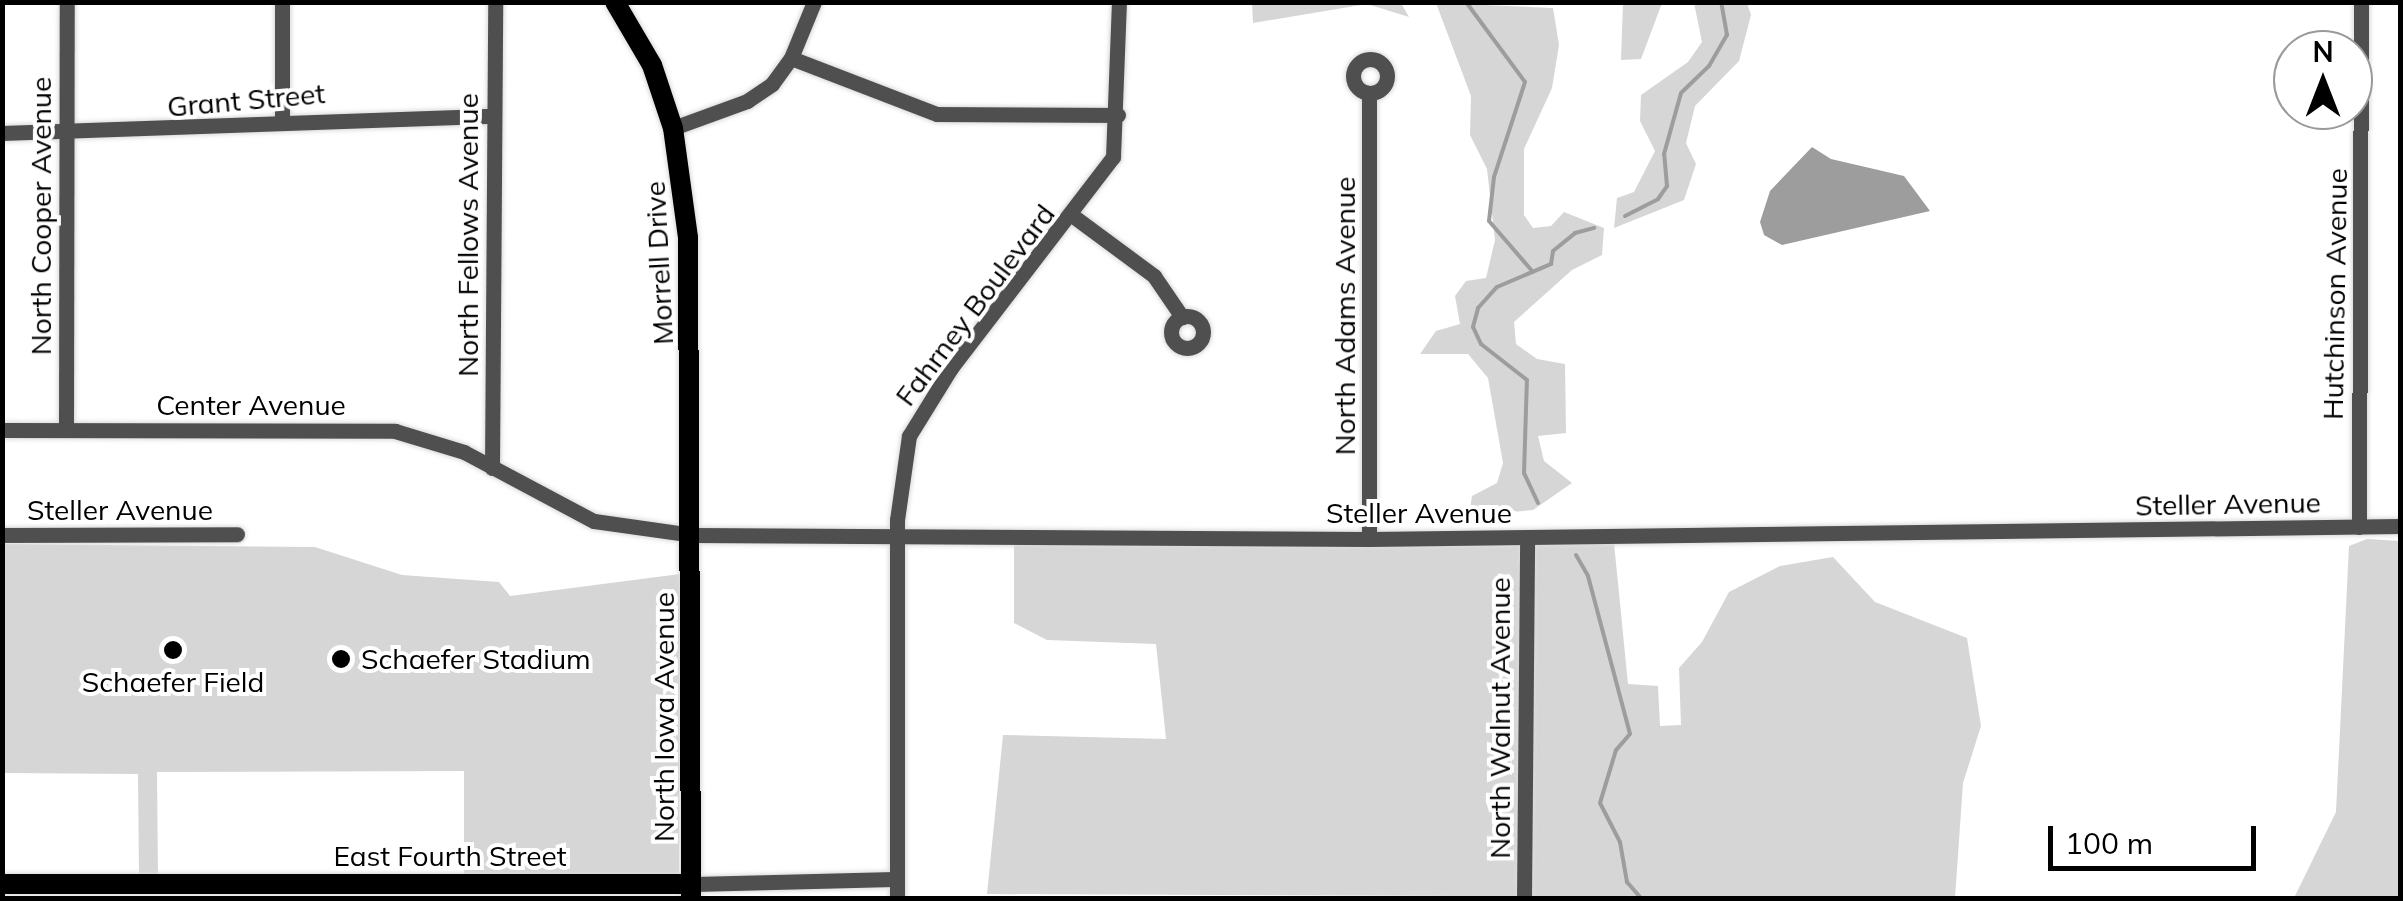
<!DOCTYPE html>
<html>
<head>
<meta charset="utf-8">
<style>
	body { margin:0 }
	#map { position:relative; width:2403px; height:901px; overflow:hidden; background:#fff; font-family:Mulish,sans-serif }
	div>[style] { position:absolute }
	.green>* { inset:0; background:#d6d6d6 }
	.water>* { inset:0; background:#9d9d9d }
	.stream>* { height:4px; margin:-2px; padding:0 2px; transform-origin:2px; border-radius:2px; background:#9d9d9d }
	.roads { filter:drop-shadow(0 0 2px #dbdbdb) drop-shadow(0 0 2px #dbdbdb) }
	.minor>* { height:15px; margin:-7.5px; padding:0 7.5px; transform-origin:7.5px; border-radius:7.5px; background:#4f4f4f }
	.minor>.ring { margin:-7.5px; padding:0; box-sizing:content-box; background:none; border:15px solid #4f4f4f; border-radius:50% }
	.major>* { height:20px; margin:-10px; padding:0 10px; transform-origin:10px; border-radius:10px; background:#000 }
	.dots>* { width:28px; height:28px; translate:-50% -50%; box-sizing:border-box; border:5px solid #fff; border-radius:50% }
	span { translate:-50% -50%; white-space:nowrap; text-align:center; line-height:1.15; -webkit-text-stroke:8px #fff; paint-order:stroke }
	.street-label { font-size:28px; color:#000 }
	.poi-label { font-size:28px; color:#000 }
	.left { translate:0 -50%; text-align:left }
	.frame { position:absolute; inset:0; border:5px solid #000; pointer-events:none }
	.north { position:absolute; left:2273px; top:30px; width:100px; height:100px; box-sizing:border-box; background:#fff; border:2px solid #999; border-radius:50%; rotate:0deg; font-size:28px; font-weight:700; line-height:40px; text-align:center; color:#000 }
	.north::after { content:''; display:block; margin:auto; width:35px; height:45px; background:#000; clip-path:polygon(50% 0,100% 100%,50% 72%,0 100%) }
	.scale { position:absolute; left:2048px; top:826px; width:208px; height:45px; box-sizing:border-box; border:5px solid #000; border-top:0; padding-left:12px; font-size:30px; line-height:35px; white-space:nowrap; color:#000; -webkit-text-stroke:8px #fff; paint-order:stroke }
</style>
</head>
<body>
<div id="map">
	<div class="green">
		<div style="clip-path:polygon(1252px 3px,1401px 3px,1409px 17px,1367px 4px,1253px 23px)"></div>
		<div style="clip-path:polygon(1436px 3px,1553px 8px,1559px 45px,1552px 88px,1524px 149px,1524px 215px,1533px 228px,1551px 226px,1564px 212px,1604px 228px,1602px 255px,1572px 270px,1514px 322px,1516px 344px,1537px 359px,1565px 364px,1566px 433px,1538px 436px,1544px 461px,1572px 483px,1533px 510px,1469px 516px,1472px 496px,1497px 483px,1503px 463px,1488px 378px,1468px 354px,1420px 354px,1436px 331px,1460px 324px,1455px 296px,1466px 281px,1486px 278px,1495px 240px,1487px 169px,1470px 135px,1471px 96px)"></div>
		<div style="clip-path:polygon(1623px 3px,1662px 3px,1641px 59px,1621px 60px)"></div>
		<div style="clip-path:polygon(1694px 3px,1747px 3px,1751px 15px,1739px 61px,1695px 106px,1686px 143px,1696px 164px,1684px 200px,1614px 228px,1617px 198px,1634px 192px,1655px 151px,1640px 121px,1641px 95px,1688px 62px,1702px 42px)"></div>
		<div style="clip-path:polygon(1613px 533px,1628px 684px,1658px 686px,1660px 726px,1681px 725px,1679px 668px,1702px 642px,1729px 592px,1780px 566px,1833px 557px,1875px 602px,1967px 638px,1981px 726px,1963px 783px,1955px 898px,987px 894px,1003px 735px,1166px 739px,1156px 644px,1047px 640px,1014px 623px,1014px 535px)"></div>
		<div style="clip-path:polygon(2367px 539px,2400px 541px,2400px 898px,2294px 898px,2336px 812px,2349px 546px)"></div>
		<div style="clip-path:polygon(3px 544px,315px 547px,402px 575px,499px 582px,510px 596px,680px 574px,679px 874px,464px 878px,464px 771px,157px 772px,158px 877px,139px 876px,138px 774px,3px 773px)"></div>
	</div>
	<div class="water">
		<div style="clip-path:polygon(1812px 147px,1831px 159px,1904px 176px,1930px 211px,1782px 245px,1764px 235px,1760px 222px,1770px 191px)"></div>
	</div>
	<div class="stream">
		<div style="left:1466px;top:2px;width:99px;rotate:53.6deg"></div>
		<div style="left:1525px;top:82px;width:100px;rotate:108.1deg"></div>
		<div style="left:1494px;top:177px;width:44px;rotate:96.5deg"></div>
		<div style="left:1489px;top:221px;width:67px;rotate:49.2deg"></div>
		<div style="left:1625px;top:216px;width:37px;rotate:-27deg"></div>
		<div style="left:1658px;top:199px;width:16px;rotate:-55deg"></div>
		<div style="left:1667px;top:186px;width:32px;rotate:-95deg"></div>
		<div style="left:1664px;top:154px;width:63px;rotate:-74.4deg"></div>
		<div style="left:1681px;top:93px;width:39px;rotate:-44deg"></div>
		<div style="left:1709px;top:66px;width:36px;rotate:-60deg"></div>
		<div style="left:1727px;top:35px;width:34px;rotate:-100deg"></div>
		<div style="left:1538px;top:503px;width:33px;rotate:-115deg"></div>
		<div style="left:1524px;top:473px;width:93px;rotate:-88.2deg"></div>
		<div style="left:1527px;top:380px;width:58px;rotate:-142deg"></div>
		<div style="left:1481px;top:344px;width:19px;rotate:-115deg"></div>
		<div style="left:1473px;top:327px;width:20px;rotate:-75deg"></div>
		<div style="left:1478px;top:308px;width:28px;rotate:-48deg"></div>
		<div style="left:1497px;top:287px;width:59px;rotate:-23.1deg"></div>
		<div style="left:1551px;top:264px;width:13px;rotate:-81deg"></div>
		<div style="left:1553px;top:251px;width:28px;rotate:-39deg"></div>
		<div style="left:1575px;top:233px;width:20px;rotate:-15deg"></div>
		<div style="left:1576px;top:555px;width:24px;rotate:60deg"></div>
		<div style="left:1588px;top:576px;width:163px;rotate:75.1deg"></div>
		<div style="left:1630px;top:734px;width:21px;rotate:131deg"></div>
		<div style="left:1616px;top:750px;width:55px;rotate:106.8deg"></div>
		<div style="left:1600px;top:803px;width:44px;rotate:62.9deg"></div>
		<div style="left:1620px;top:842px;width:41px;rotate:80.1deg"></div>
		<div style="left:1627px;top:882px;width:21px;rotate:49deg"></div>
	</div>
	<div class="roads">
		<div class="minor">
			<div style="left:282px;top:2px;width:120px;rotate:90deg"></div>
			<div style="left:791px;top:58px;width:156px;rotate:21deg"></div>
			<div style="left:937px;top:114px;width:181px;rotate:0.3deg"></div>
			<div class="ring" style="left:1353px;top:59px;width:19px;height:19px"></div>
			<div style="left:673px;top:128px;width:79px;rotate:-20deg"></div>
			<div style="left:747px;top:101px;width:30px;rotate:-34deg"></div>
			<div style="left:772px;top:84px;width:32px;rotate:-54deg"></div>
			<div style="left:791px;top:58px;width:61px;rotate:-67.7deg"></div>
			<div style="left:2px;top:133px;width:491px;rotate:-2deg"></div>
			<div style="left:1073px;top:216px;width:101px;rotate:36.5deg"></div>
			<div style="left:1154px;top:276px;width:50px;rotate:55.7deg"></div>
			<div class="ring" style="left:1171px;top:316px;width:17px;height:17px"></div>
			<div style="left:66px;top:429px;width:427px;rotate:-89.9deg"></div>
			<div style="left:2px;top:430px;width:393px;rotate:0.1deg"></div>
			<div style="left:395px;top:431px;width:72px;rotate:16.9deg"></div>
			<div style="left:464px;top:452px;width:147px;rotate:28deg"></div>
			<div style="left:594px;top:521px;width:99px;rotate:8.1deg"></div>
			<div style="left:692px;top:535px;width:677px;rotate:0.34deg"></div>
			<div style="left:1369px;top:539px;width:1031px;rotate:-0.72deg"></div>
			<div style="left:492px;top:468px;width:466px;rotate:-89.6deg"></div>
			<div style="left:2359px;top:527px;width:525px;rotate:-89.78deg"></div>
			<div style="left:2px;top:535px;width:235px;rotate:-0.2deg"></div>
			<div style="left:1369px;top:539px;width:446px;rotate:-90deg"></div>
			<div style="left:691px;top:884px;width:206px;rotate:-1.4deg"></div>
			<div style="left:897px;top:898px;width:378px;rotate:-90deg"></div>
			<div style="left:897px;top:520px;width:85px;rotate:-81.9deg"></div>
			<div style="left:909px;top:436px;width:80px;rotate:-58.3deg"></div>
			<div style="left:951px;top:368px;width:266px;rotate:-52.5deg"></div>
			<div style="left:1113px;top:157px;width:155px;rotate:-87.8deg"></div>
			<div style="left:1524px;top:898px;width:361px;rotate:-89.5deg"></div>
		</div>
		<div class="major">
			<div style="left:615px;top:2px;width:73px;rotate:59.6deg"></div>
			<div style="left:652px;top:65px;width:66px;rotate:71.6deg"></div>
			<div style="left:673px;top:128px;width:111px;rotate:82.2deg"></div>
			<div style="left:688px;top:238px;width:660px;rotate:89.74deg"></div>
			<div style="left:2px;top:884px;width:689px"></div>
		</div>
	</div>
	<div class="dots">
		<div style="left:173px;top:650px;background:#000"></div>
		<div style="left:341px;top:659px;background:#000"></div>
	</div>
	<div class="street-label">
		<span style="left:246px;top:100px;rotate:-5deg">Grant Street</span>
		<span style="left:41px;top:216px;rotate:-90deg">North Cooper Avenue</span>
		<span style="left:468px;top:235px;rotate:-90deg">North Fellows Avenue</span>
		<span style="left:659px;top:263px;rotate:-93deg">Morrell Drive</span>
		<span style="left:2335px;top:294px;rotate:-89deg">Hutchinson Avenue</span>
		<span style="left:975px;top:305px;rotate:-53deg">Fahrney Boulevard</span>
		<span style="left:1345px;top:316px;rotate:-90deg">North Adams Avenue</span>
		<span style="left:251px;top:405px">Center Avenue</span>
		<span style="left:2228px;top:504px;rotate:-1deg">Steller Avenue</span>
		<span style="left:120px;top:510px">Steller Avenue</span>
		<span style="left:1419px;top:513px">Steller Avenue</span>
		<span style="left:664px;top:717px;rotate:-90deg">North Iowa Avenue</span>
		<span style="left:1500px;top:718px;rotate:-90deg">North Walnut Avenue</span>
		<span style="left:450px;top:856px">East Fourth Street</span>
	</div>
	<div class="poi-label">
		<span class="left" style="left:361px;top:659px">Schaefer Stadium</span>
		<span style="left:173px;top:682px">Schaefer Field</span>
	</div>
	<div class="frame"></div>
	<div class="north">N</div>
	<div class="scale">100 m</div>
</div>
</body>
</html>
